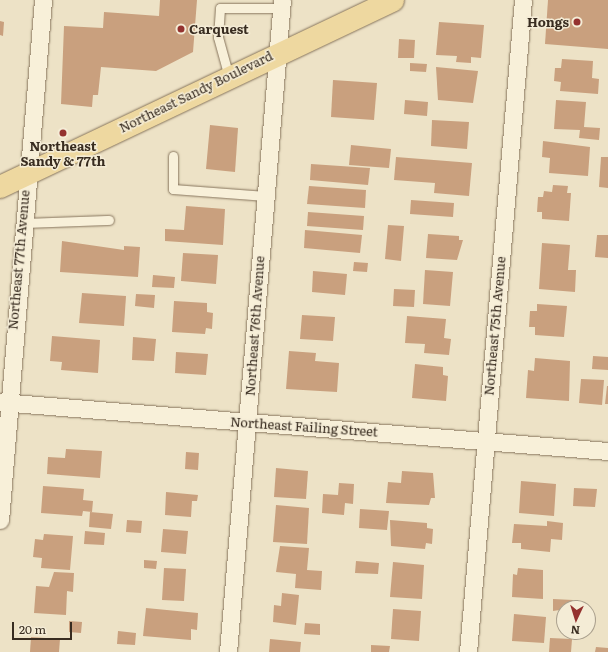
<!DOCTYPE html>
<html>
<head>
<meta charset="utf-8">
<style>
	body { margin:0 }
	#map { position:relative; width:608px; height:652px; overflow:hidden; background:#ede2c6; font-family:Literata,serif }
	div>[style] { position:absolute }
	.building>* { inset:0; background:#c9a07e }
	.roads { filter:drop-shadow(0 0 1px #87755d) drop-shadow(0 0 1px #87755d) }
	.service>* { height:9px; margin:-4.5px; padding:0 4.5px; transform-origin:4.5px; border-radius:4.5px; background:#f8f0d9 }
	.minor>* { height:17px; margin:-8.5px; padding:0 8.5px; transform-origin:8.5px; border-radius:8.5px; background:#f8f0d9 }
	.primary>* { height:22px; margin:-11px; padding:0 11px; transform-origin:11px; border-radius:11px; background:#eed8a0 }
	.dots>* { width:11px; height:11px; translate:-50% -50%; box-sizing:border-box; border:2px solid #f4ecd6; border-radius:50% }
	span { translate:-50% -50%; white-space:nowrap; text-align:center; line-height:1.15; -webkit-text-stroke:3px #f4ecd6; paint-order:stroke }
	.poi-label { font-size:13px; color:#382c20; font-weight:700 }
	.right { translate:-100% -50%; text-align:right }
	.left { translate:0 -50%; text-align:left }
	.street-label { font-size:13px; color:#382c20 }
	.north { position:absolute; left:556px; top:600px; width:40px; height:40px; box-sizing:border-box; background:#f4ecd6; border:1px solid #a99f8d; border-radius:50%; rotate:184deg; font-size:11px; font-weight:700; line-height:16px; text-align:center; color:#382c20 }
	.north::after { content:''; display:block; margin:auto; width:14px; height:18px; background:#94322f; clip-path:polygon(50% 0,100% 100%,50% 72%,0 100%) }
	.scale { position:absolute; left:12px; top:622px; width:60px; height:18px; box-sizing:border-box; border:2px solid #382c20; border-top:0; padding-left:5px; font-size:12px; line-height:14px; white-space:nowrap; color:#382c20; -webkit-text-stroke:3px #f4ecd6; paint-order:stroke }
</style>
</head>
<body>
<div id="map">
	<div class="building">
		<div style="clip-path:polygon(160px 0,197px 0,193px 52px,156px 71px,101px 67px,98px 95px,93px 95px,92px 107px,61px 104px,64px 26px,103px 28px,104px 12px,159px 16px)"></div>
		<div style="clip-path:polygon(548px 0,608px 0,608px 49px,545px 44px)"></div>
		<div style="clip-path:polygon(0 21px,4px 22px,3px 36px,0 35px)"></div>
		<div style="clip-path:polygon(439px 22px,484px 25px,481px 58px,471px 57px,471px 63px,456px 62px,457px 56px,436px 55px)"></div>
		<div style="clip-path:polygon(399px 39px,415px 40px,414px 58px,398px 58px)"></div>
		<div style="clip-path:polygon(562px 59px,593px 61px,592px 78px,599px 79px,598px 94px,560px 91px,561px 82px,554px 81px,555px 68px,561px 68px)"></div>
		<div style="clip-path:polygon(410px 63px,427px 64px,426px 72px,410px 71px)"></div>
		<div style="clip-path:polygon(436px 67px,478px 71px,473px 103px,438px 100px)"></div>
		<div style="clip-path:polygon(333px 80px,377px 83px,374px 120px,331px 117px)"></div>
		<div style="clip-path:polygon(405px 100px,428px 102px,427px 116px,404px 114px)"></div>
		<div style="clip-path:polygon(556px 100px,586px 102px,584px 127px,600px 128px,599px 140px,579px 138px,580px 130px,554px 129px)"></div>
		<div style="clip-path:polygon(432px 120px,469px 122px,467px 149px,431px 146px)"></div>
		<div style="clip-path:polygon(210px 125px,238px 128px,235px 172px,206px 169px)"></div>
		<div style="clip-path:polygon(543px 141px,590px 147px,588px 176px,549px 173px,550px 158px,542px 157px)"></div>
		<div style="clip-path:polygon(351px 145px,391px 149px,389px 168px,349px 165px)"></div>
		<div style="clip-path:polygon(396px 157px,472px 163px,469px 196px,434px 193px,435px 183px,394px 180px)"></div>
		<div style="clip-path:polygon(601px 157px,608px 157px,608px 188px,599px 187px)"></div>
		<div style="clip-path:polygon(311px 164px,370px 168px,368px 185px,310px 180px)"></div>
		<div style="clip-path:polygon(553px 185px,568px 186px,567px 193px,571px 193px,569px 221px,542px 219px,542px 212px,537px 212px,538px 197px,543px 197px,544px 191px,552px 192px)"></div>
		<div style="clip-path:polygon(309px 186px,366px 190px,365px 208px,307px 204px)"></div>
		<div style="clip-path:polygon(411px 200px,454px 203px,453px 217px,410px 214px)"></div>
		<div style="clip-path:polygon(186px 206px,225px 209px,223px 245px,165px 241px,165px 229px,184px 230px)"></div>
		<div style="clip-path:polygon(308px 212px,364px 216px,363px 230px,307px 226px)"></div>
		<div style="clip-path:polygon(388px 225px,404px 226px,401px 261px,385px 259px)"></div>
		<div style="clip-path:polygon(305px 230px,362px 235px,360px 253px,304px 248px)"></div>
		<div style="clip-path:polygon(428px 234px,459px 236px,459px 240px,463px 240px,457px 260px,426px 258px)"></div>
		<div style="clip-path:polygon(597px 235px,608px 235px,608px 258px,595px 257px)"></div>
		<div style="clip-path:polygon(62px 241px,124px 250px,124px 246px,140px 247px,138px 277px,60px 272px)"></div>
		<div style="clip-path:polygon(542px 243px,570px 245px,568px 270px,576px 270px,575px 292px,539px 289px)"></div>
		<div style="clip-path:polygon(183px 253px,218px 255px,216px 284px,181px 281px)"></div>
		<div style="clip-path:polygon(354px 262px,368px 263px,367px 272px,353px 271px)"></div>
		<div style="clip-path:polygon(425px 270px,453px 272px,450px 306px,423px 304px)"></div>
		<div style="clip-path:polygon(313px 271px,347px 274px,345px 295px,312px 292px)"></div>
		<div style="clip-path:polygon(153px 275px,175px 277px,174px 288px,152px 287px)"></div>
		<div style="clip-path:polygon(394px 289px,415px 290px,414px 307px,393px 306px)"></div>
		<div style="clip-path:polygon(82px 293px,126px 296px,124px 326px,79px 323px)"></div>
		<div style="clip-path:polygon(136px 294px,155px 295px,154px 308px,135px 306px)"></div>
		<div style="clip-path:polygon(174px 301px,207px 303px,207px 312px,213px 313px,212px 329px,206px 328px,205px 334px,172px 332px)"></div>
		<div style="clip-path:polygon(537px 304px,567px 306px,564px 337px,535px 335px,535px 327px,529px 327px,530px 311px,537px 311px)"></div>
		<div style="clip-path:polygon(302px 315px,335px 317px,333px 341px,300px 339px)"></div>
		<div style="clip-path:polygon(407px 316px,446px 319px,444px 338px,451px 339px,449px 355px,424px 353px,425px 344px,405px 343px)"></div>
		<div style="clip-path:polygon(52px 336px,100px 340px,98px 373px,61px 370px,62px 362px,50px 361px)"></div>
		<div style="clip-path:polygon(133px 337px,156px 339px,154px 361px,132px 360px)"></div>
		<div style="clip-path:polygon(289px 351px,316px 353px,315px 361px,339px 363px,337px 392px,286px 389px)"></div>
		<div style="clip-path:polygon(176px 352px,208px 354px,206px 375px,175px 373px)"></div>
		<div style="clip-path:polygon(593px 356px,608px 357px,608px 370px,592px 369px)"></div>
		<div style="clip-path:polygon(535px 358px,570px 361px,569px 401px,526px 398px,528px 370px,534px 371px)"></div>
		<div style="clip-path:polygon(415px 364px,443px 367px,443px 375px,448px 376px,446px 401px,412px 398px)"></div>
		<div style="clip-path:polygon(581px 379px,604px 380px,602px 405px,579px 403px)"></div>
		<div style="clip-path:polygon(607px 386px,608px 386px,608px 404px,605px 404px)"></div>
		<div style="clip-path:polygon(66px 449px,102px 451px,100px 478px,47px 474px,48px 457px,65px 458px)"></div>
		<div style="clip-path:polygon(186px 452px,199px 453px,198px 470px,185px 469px)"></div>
		<div style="clip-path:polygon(276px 468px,308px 471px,306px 499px,274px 497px)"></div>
		<div style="clip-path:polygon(402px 471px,433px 473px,435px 498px,431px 498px,429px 505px,386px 503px,388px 482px,401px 483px)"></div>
		<div style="clip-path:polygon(521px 481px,556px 484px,554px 516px,519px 513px)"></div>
		<div style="clip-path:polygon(339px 483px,354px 484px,353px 504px,345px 503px,344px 515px,322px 513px,323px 494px,338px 495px)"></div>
		<div style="clip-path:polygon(43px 486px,84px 489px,83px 500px,93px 501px,92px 512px,83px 511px,82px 516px,41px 513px)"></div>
		<div style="clip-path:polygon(574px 488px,597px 489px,595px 507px,573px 506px)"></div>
		<div style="clip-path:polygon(166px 492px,198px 495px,197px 501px,192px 501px,191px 517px,165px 515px)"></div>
		<div style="clip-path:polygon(276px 505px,309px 508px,307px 544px,273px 542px)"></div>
		<div style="clip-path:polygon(360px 509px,389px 511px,387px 530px,359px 528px)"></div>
		<div style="clip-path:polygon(90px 512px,113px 514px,111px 529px,89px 527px)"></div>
		<div style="clip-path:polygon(127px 520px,142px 521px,141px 533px,126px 532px)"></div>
		<div style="clip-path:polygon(390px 520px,427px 523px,427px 528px,433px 529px,432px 544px,426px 543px,425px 549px,391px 546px)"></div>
		<div style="clip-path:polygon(547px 521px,563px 523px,562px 540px,551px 539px,550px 552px,521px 549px,521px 543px,512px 543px,514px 524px,547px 526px)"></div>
		<div style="clip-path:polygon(163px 529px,188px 531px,186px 554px,161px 552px)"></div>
		<div style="clip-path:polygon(85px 531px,105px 533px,104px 545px,84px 544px)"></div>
		<div style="clip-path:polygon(44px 534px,73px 536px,70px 570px,41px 568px,42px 558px,33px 557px,35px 539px,43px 540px)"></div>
		<div style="clip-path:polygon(280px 546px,309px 548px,307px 570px,322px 571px,321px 590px,295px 588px,296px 574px,276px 572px)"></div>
		<div style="clip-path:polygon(144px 560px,157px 561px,156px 569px,144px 568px)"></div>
		<div style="clip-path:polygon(356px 561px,379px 563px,378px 574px,355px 573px)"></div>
		<div style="clip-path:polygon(393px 562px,424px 565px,422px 599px,390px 597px)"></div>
		<div style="clip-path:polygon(164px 568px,186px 569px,184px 601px,162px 600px)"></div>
		<div style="clip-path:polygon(518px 568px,543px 570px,543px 599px,512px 597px,513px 574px,517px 575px)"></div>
		<div style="clip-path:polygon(54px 572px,74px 573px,73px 592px,67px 591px,66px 615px,34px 613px,36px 586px,49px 587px)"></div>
		<div style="clip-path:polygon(282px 593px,299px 595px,296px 625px,273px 622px,274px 605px,281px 606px)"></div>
		<div style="clip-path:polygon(553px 599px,573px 600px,572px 608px,553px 611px)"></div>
		<div style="clip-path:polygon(146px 608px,198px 613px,197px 630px,191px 629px,191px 640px,143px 636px)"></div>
		<div style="clip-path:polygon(393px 609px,421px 611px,419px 641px,391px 639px)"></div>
		<div style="clip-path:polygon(514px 614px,546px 617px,544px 643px,512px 641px)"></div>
		<div style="clip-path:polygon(69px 621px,82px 622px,81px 633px,69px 632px)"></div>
		<div style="clip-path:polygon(305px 623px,320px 624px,320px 635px,304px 634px)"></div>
		<div style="clip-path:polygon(118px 631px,136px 633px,135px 645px,117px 644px)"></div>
		<div style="clip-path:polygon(31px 637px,60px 639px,59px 652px,30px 652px)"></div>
		<div style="clip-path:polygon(550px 638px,572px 639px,571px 652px,549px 652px)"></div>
		<div style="clip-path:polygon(270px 639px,301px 642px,300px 652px,269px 652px)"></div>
		<div style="clip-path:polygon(371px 645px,390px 646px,389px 652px,371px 652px)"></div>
		<div style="clip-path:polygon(596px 647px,608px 648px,608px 652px,595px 652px)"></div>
	</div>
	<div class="roads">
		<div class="service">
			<div style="left:229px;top:77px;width:41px;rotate:-105.4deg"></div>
			<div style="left:218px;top:37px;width:29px;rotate:-86deg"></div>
			<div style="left:220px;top:8px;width:61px"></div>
			<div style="left:173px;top:156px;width:33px;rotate:90deg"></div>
			<div style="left:173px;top:189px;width:93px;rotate:4.3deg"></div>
			<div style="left:22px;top:223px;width:87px;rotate:-2deg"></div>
		</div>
		<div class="minor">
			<div style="left:0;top:402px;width:610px;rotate:4.61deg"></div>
			<div style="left:0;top:520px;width:522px;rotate:-85.27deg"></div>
			<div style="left:228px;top:652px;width:654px;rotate:-85.27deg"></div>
			<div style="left:468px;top:652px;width:654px;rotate:-85.18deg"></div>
		</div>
		<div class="primary">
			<div style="left:0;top:187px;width:435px;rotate:-25.4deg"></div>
		</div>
	</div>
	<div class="dots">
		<div style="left:577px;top:22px;background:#94322f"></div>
		<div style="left:181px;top:29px;background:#94322f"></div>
		<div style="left:63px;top:133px;background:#94322f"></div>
	</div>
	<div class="poi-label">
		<span class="right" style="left:569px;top:22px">Hongs</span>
		<span class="left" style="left:189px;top:29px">Carquest</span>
		<span style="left:63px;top:154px">Northeast<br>Sandy &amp; 77th</span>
	</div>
	<div class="street-label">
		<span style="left:196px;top:92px;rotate:-26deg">Northeast Sandy Boulevard</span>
		<span style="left:19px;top:260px;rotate:-85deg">Northeast 77th Avenue</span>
		<span style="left:255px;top:326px;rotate:-86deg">Northeast 76th Avenue</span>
		<span style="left:495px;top:326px;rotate:-85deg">Northeast 75th Avenue</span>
		<span style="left:304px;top:427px;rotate:4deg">Northeast Failing Street</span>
	</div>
	<div class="north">N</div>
	<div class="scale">20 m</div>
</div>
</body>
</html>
